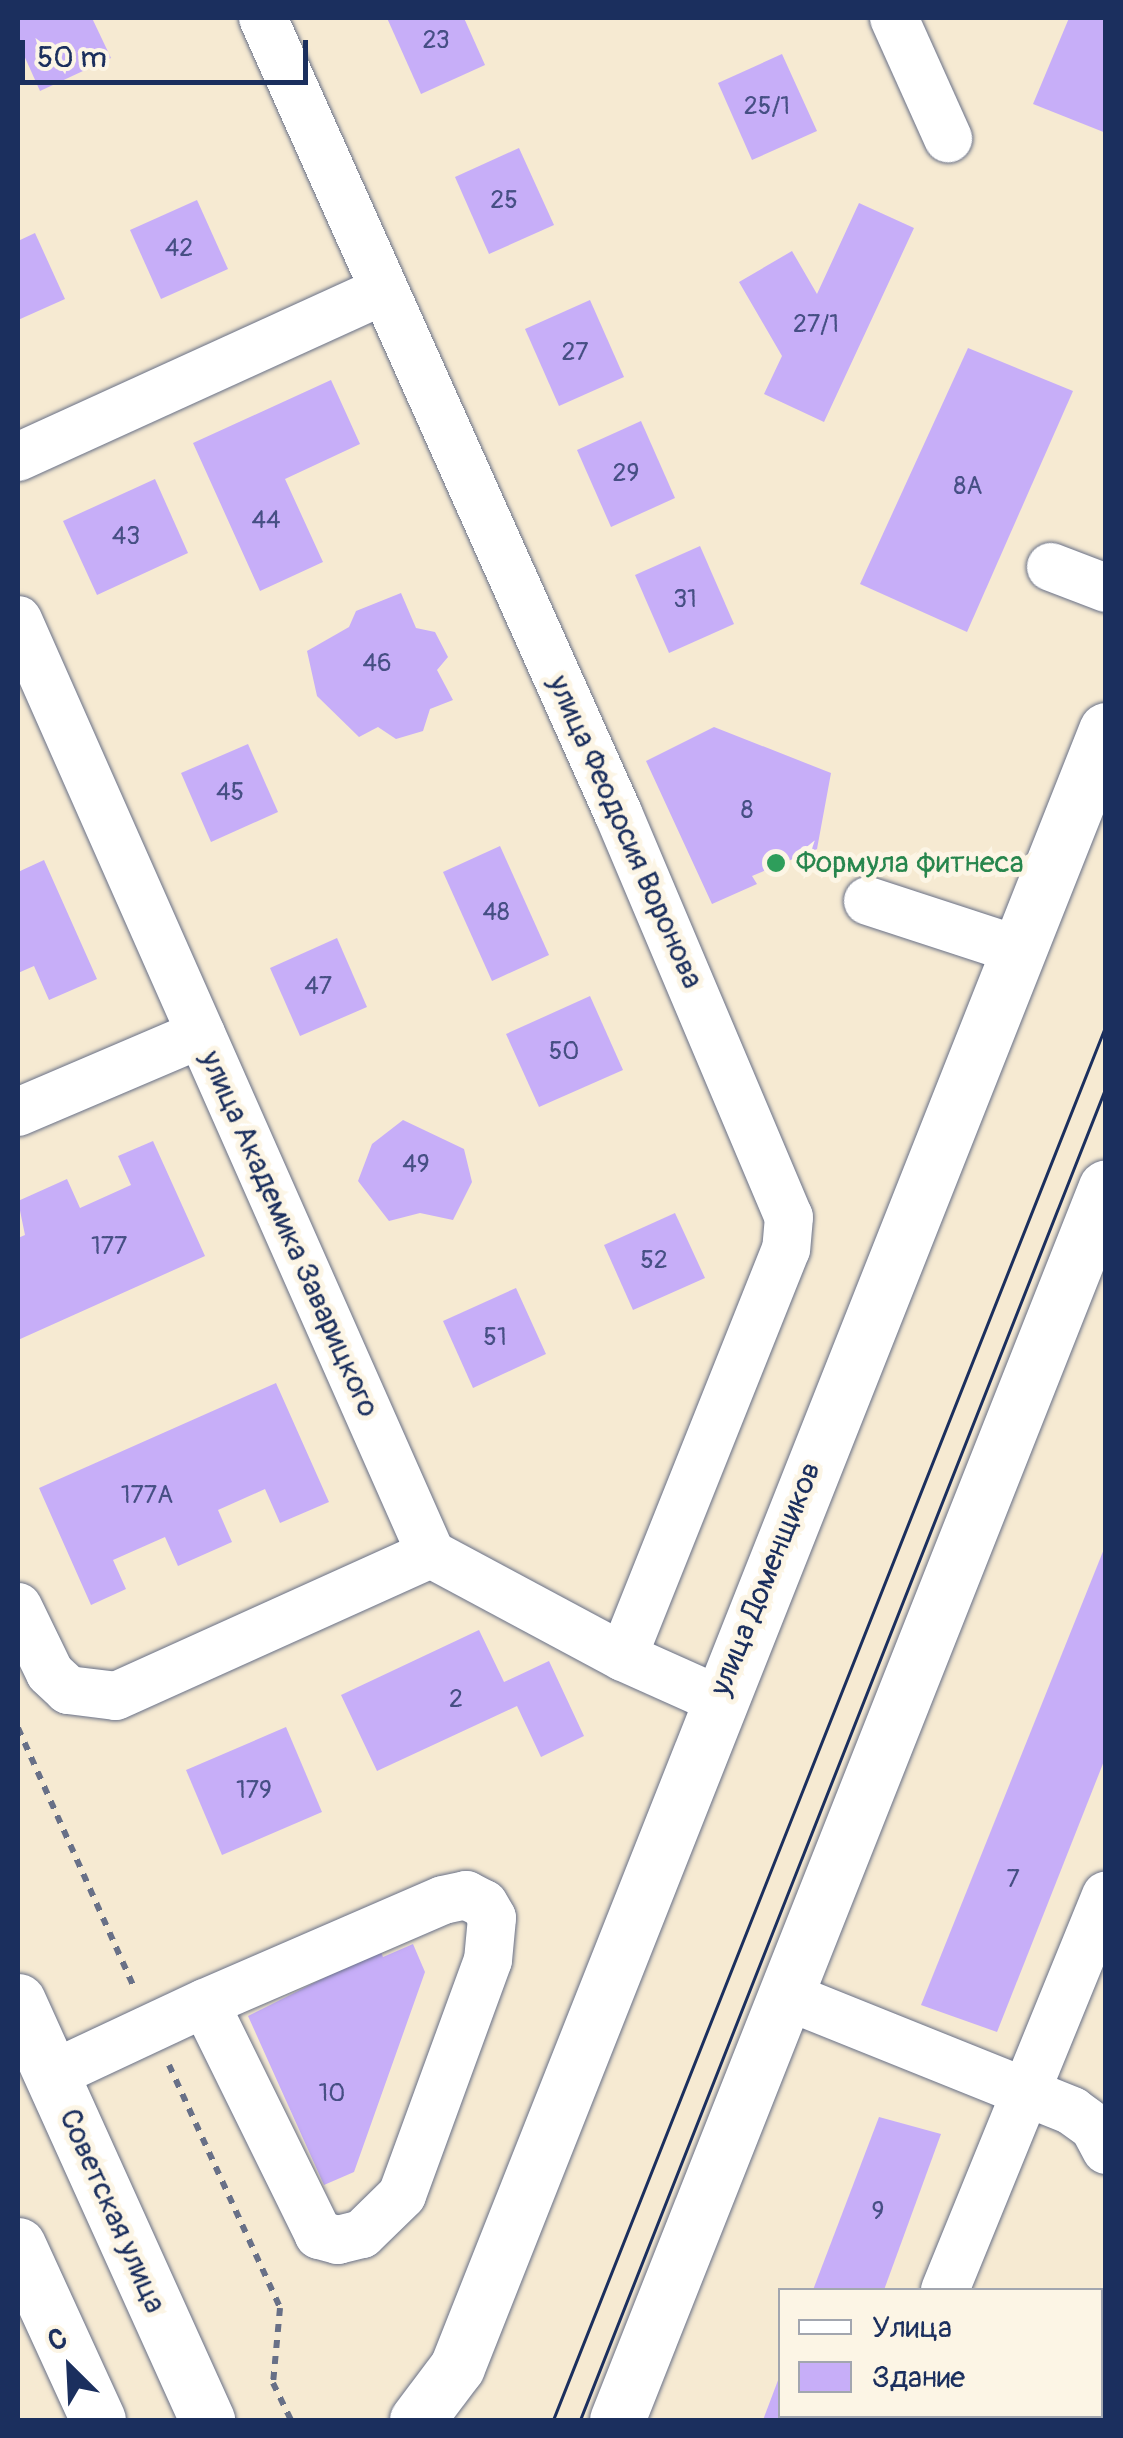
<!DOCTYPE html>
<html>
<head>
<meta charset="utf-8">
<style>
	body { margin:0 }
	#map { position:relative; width:1123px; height:2438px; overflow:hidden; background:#f6ead2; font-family:Pangolin,sans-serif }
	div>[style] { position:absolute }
	.building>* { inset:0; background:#c7aef8 }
	.path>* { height:6px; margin-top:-3px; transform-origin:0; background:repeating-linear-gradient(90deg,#687087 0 8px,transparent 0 16px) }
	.roads { filter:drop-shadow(0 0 2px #687087) drop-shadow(0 0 2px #687087) }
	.minor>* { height:48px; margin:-24px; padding:0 24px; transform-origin:24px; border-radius:24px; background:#fff }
	.major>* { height:55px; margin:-27.5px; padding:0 27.5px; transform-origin:27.5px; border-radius:27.5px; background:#fff }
	.tram>* { height:2.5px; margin:-1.25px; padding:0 1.25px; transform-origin:1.25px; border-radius:1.25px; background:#1b2f5e }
	.dots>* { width:28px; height:28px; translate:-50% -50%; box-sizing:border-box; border:5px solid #fcf5e5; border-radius:50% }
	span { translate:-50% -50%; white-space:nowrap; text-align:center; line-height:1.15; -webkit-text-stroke:10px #fcf5e5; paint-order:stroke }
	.number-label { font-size:25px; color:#464f84 }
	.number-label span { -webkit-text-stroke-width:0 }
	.street-label { font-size:30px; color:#1b2f5e }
	.leisure-label { font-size:30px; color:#27864d }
	.left { translate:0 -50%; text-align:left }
	.frame { position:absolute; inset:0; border:20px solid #1b2f5e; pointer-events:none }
	.legend { position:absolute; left:778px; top:2288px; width:325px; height:130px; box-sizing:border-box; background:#fcf5e5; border:2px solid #a2a6af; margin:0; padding:12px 18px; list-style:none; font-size:30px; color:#1b2f5e }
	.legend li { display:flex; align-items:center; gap:20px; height:50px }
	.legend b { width:50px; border:2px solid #a2a6af }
	.north { position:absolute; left:20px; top:2318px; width:100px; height:100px; -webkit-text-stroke:8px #fcf5e5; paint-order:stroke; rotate:336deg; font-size:28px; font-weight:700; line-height:40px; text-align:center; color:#1b2f5e }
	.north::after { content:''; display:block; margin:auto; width:35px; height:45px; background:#1b2f5e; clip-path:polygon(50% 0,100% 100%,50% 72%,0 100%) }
	.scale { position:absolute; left:20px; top:40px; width:288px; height:45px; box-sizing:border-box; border:5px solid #1b2f5e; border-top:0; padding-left:12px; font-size:30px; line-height:35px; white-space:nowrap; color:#1b2f5e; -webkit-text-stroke:8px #fcf5e5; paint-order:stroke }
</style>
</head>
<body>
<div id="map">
	<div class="building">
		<div style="clip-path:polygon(18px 18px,92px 18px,111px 58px,40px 91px,18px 42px)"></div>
		<div style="clip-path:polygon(387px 18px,464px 18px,485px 65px,421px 94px)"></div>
		<div style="clip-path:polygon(1069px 18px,1106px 18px,1106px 133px,1033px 104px)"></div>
		<div style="clip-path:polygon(782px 54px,817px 131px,752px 160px,718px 83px)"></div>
		<div style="clip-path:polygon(519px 148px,554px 225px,489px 254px,455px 177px)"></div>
		<div style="clip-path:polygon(197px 200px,228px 269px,161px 299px,130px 230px)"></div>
		<div style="clip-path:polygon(859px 203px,914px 228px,824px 422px,764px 394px,782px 356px,739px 282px,792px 251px,817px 294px)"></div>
		<div style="clip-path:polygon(35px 233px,65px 299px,18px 320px,18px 241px)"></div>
		<div style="clip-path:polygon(590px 300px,624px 377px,559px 406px,525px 329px)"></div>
		<div style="clip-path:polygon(968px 348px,1073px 391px,967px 632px,860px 584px)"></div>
		<div style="clip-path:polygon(331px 380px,360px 444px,285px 479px,323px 562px,260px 591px,193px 443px)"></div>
		<div style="clip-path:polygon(641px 421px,675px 498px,611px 527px,577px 450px)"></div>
		<div style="clip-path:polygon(155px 479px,188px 553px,97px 595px,63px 521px)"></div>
		<div style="clip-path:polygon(700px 546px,734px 624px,669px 653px,635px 575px)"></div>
		<div style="clip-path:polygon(401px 593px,416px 628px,435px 632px,448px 657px,437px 670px,453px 700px,430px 709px,423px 731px,396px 739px,378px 727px,359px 737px,317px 696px,307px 651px,349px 627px,356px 611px)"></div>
		<div style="clip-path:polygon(714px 727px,831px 773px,817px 849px,752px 876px,757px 884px,712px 904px,646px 761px)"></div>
		<div style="clip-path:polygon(248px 744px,278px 812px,211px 842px,181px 773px)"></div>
		<div style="clip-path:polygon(500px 846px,549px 955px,492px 981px,443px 872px)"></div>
		<div style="clip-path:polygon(44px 860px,97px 979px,49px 1000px,34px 966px,18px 973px,18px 872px)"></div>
		<div style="clip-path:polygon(337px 938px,367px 1007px,300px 1036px,270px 968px)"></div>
		<div style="clip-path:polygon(590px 996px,623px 1070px,539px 1107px,506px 1034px)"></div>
		<div style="clip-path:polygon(403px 1120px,464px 1149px,472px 1182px,453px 1220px,420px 1213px,389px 1221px,358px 1181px,372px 1144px)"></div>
		<div style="clip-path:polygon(153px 1141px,205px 1256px,18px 1340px,18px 1238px,25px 1235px,18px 1201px,67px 1179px,80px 1208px,131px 1185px,118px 1156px)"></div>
		<div style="clip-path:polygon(675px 1213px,705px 1278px,633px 1310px,604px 1245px)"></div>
		<div style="clip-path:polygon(516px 1288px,546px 1354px,473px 1388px,443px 1321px)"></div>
		<div style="clip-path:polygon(276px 1383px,329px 1502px,280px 1523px,265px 1489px,218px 1510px,232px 1542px,178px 1566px,165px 1537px,113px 1560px,126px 1589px,91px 1605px,39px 1488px)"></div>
		<div style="clip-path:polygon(1106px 1544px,1106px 1756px,997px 2032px,921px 2005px)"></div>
		<div style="clip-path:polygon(479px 1630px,504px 1682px,549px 1661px,584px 1736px,541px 1757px,517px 1706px,377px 1771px,341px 1695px)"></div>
		<div style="clip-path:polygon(286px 1727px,322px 1812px,222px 1855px,186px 1770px)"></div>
		<div style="clip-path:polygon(413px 1944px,425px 1972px,354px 2172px,324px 2185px,248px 2016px,380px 1950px,383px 1957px)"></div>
		<div style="clip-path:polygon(879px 2117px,941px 2134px,884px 2290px,813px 2290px)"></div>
		<div style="clip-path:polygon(780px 2375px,780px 2416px,838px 2416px,836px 2420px,763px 2420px)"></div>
	</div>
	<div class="path">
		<div style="left:18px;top:1728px;width:287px;rotate:65.9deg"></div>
		<div style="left:169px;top:2065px;width:267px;rotate:65.4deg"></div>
		<div style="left:280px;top:2308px;width:75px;rotate:95.3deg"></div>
		<div style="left:273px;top:2383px;width:41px;rotate:64.1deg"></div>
	</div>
	<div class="roads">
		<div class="minor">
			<div style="left:263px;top:18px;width:871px;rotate:65.94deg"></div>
			<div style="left:618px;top:813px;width:439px;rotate:67.1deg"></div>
			<div style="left:789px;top:1217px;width:32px;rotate:95deg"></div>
			<div style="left:786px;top:1249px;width:439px;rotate:111.8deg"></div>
			<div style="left:894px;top:18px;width:132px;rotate:65.8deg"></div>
			<div style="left:18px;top:457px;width:402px;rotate:-24.5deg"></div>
			<div style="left:1051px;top:567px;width:59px;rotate:20.9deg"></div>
			<div style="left:18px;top:620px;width:1021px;rotate:66.15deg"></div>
			<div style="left:431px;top:1554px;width:218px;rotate:28.2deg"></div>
			<div style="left:623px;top:1657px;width:103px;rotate:24.1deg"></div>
			<div style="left:868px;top:901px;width:158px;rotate:18.1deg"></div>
			<div style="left:18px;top:1112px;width:199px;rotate:-23.1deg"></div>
			<div style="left:18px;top:1607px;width:73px;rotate:64.1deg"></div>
			<div style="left:50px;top:1673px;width:25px;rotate:43deg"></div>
			<div style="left:68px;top:1690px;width:48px;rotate:7.1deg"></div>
			<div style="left:116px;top:1696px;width:346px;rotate:-24.3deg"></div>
			<div style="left:789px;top:1997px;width:305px;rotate:21.9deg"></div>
			<div style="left:1072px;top:2111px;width:27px;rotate:36deg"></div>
			<div style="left:1094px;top:2127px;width:26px;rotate:62deg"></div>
			<div style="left:51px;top:2075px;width:170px;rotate:-25.1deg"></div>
			<div style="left:205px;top:2003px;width:259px;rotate:-23.4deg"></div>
			<div style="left:443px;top:1900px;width:24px;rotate:-12deg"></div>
			<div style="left:466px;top:1895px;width:20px;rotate:27deg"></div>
			<div style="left:484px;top:1904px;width:16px;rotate:60deg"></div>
			<div style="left:492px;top:1918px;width:42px;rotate:95.4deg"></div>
			<div style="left:488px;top:1960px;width:250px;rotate:110.1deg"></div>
			<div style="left:402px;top:2195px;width:56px;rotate:135.7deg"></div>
			<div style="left:362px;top:2234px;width:25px;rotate:166deg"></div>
			<div style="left:338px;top:2240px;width:20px;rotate:-165deg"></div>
			<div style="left:319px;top:2235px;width:258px;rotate:-116.2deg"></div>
			<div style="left:945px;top:2290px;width:426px;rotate:-67.8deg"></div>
			<div style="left:893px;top:2420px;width:4px;rotate:-63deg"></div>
		</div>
		<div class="major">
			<div style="left:18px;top:2001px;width:460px;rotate:65.7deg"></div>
			<div style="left:18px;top:2245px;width:192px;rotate:65.4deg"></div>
			<div style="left:417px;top:2420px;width:66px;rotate:-53deg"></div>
			<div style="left:457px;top:2367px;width:1761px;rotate:-68.37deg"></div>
			<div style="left:617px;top:2420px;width:1326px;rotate:-68.37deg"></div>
		</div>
	</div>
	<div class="tram">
		<div style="left:553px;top:2420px;width:1501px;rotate:-68.38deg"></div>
		<div style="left:580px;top:2420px;width:1433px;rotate:-68.47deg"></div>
	</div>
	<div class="dots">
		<div style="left:776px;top:863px;background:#2e9e5b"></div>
	</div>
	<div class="number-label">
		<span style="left:436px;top:41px">23</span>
		<span style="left:767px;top:107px">25/1</span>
		<span style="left:504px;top:201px">25</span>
		<span style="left:179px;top:249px">42</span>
		<span style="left:816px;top:325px">27/1</span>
		<span style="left:575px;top:353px">27</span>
		<span style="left:626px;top:474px">29</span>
		<span style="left:968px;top:487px">8А</span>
		<span style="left:266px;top:521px">44</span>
		<span style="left:126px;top:537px">43</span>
		<span style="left:685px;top:600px">31</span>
		<span style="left:377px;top:664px">46</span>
		<span style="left:230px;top:793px">45</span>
		<span style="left:747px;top:811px">8</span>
		<span style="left:496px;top:913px">48</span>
		<span style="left:318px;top:987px">47</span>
		<span style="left:564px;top:1052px">50</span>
		<span style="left:416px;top:1165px">49</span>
		<span style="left:109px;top:1247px">177</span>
		<span style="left:654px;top:1261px">52</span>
		<span style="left:495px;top:1338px">51</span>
		<span style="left:147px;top:1496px">177А</span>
		<span style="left:456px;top:1700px">2</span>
		<span style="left:254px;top:1791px">179</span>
		<span style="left:1013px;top:1880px">7</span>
		<span style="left:332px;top:2094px">10</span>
		<span style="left:878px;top:2212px">9</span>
	</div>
	<div class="street-label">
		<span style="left:625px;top:832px;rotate:66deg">улица Феодосия Воронова</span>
		<span style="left:289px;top:1234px;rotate:66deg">улица Академика Заварицкого</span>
		<span style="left:766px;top:1579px;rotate:-68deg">улица Доменщиков</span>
		<span style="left:112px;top:2211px;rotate:66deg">Советская улица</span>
	</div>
	<div class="leisure-label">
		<span class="left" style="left:796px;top:863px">Формула фитнеса</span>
	</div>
	<div class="frame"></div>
	<ul class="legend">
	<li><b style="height:12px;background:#fff"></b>Улица</li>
	<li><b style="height:28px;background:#c7aef8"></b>Здание</li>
	</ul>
	<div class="north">С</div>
	<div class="scale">50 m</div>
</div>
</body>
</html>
